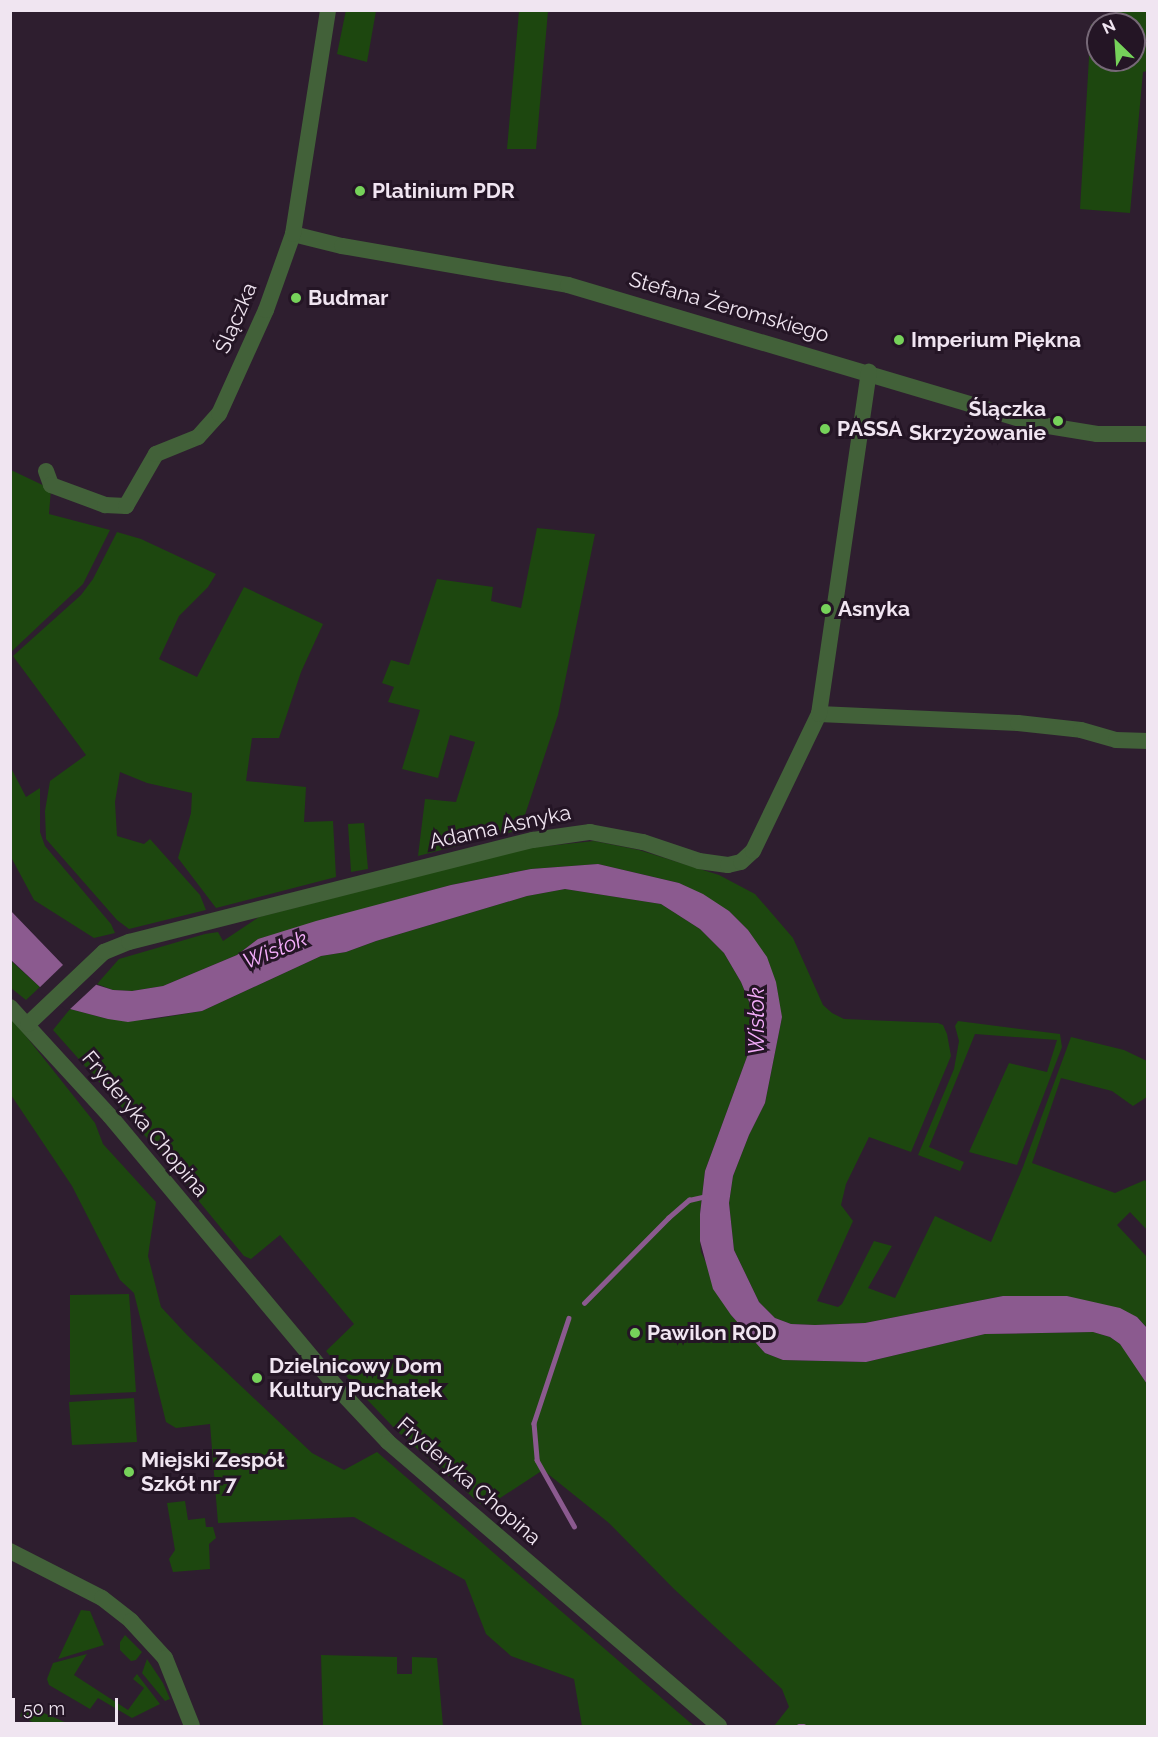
<!DOCTYPE html>
<html>
<head>
<meta charset="utf-8">
<style>
	body { margin:0 }
	#map { position:relative; width:1158px; height:1737px; overflow:hidden; background:#2e1e2f; font-family:Raleway,sans-serif }
	div>[style] { position:absolute }
	.green>* { inset:0; background:#1d470f }
	.water>* { inset:0; background:#8b5a8f }
	.pier>* { inset:0; background:#2e1e2f }
	.stream>* { height:4.5px; margin:-2.25px; padding:0 2.25px; transform-origin:2.25px; border-radius:2.25px; background:#8b5a8f }
	.minor>* { height:16px; margin:-8px; padding:0 8px; transform-origin:8px; border-radius:8px; background:#426139 }
	.dots>* { width:16px; height:16px; translate:-50% -50%; box-sizing:border-box; border:3px solid #241525; border-radius:50% }
	span { translate:-50% -50%; white-space:nowrap; text-align:center; line-height:1.15; -webkit-text-stroke:6px #241525; paint-order:stroke }
	.poi-label { font-size:21px; color:#f0e5f1; font-weight:700 }
	.left { translate:0 -50%; text-align:left }
	.right { translate:-100% -50%; text-align:right }
	.street-label { font-size:21px; color:#f0e5f1 }
	.water-label { font-size:22px; color:#f5aefb; font-style:italic }
	.frame { position:absolute; inset:0; border:12px solid #f0e5f1; pointer-events:none }
	.north { position:absolute; left:1086px; top:12px; width:60px; height:60px; box-sizing:border-box; background:#241525; border:2px solid #766877; border-radius:50%; rotate:335deg; font-size:16px; font-weight:700; line-height:24px; text-align:center; color:#f0e5f1 }
	.north::after { content:''; display:block; margin:auto; width:21px; height:27px; background:#76d25a; clip-path:polygon(50% 0,100% 100%,50% 72%,0 100%) }
	.scale { position:absolute; left:12px; top:1698px; width:106px; height:27px; box-sizing:border-box; border:3px solid #f0e5f1; border-top:0; padding-left:8px; font-size:18px; line-height:21px; white-space:nowrap; color:#f0e5f1; -webkit-text-stroke:4px #241525; paint-order:stroke }
</style>
</head>
<body>
<div id="map">
	<div class="green">
		<div style="clip-path:polygon(346px 10px,376px 11px,367px 62px,337px 54px)"></div>
		<div style="clip-path:polygon(519px 11px,548px 11px,536px 149px,507px 149px)"></div>
		<div style="clip-path:polygon(1117px 11px,1147px 11px,1147px 71px,1143px 72px,1130px 213px,1080px 209px,1091px 24px,1098px 24px,1098px 60px,1134px 60px,1134px 24px,1116px 24px)"></div>
		<div style="clip-path:polygon(11px 470px,51px 489px,49px 514px,110px 530px,83px 584px,11px 652px)"></div>
		<div style="clip-path:polygon(537px 528px,595px 534px,558px 715px,520px 830px,418px 856px,425px 799px,456px 802px,475px 742px,450px 735px,438px 778px,402px 769px,420px 710px,388px 702px,394px 687px,382px 683px,391px 660px,409px 665px,437px 579px,493px 587px,491px 601px,521px 608px)"></div>
		<div style="clip-path:polygon(117px 532px,141px 539px,216px 574px,208px 587px,179px 616px,159px 659px,197px 677px,244px 587px,323px 624px,301px 672px,279px 738px,252px 738px,246px 781px,306px 787px,304px 822px,333px 821px,336px 877px,216px 908px,178px 858px,191px 813px,192px 793px,147px 783px,120px 772px,115px 802px,117px 836px,144px 844px,150px 839px,200px 895px,206px 910px,129px 929px,117px 920px,46px 839px,45px 811px,50px 781px,86px 755px,13px 656px,81px 595px,93px 579px)"></div>
		<div style="clip-path:polygon(10px 766px,26px 797px,40px 788px,40px 832px,45px 846px,111px 924px,115px 933px,94px 938px,34px 900px,11px 857px)"></div>
		<div style="clip-path:polygon(364px 823px,368px 869px,351px 872px,348px 824px)"></div>
		<div style="clip-path:polygon(594px 841px,639px 850px,719px 875px,755px 894px,793px 938px,823px 1005px,832px 1013px,844px 1019px,938px 1023px,943px 1025px,947px 1034px,951px 1056px,911px 1152px,869px 1137px,846px 1184px,841px 1205px,853px 1221px,817px 1301px,838px 1307px,842px 1304px,874px 1241px,892px 1246px,868px 1288px,895px 1298px,935px 1216px,991px 1242px,1023px 1167px,1071px 1037px,1124px 1050px,1147px 1061px,1147px 1097px,1133px 1106px,1112px 1091px,1061px 1078px,1032px 1163px,1115px 1193px,1145px 1180px,1147px 1183px,1147px 1230px,1130px 1212px,1117px 1225px,1147px 1257px,1147px 1328px,1137px 1317px,1067px 1296px,1003px 1296px,865px 1323px,815px 1325px,791px 1324px,775px 1318px,759px 1302px,734px 1250px,729px 1203px,733px 1176px,749px 1135px,765px 1103px,782px 1017px,748px 930px,729px 911px,679px 883px,598px 864px,531px 869px,451px 885px,258px 939px,237px 955px,163px 986px,132px 991px,113px 990px,97px 984px,119px 959px,205px 934px,218px 932px,223px 941px,259px 917px,528px 848px)"></div>
		<div style="clip-path:polygon(565px 889px,661px 904px,700px 929px,724px 953px,741px 982px,751px 1007px,748px 1054px,705px 1171px,700px 1214px,700px 1241px,701px 1252px,731px 1315px,765px 1353px,783px 1360px,866px 1362px,985px 1334px,1093px 1332px,1110px 1337px,1120px 1344px,1131px 1358px,1147px 1384px,1147px 1726px,774px 1726px,789px 1707px,782px 1689px,674px 1589px,609px 1523px,543px 1470px,485px 1508px,398px 1432px,357px 1389px,326px 1351px,354px 1324px,280px 1235px,251px 1259px,244px 1256px,123px 1109px,53px 1030px,70px 1009px,108px 1019px,148px 1020px,202px 1011px,321px 956px,346px 952px,376px 941px,527px 896px)"></div>
		<div style="clip-path:polygon(10px 960px,40px 987px,26px 1000px,11px 988px)"></div>
		<div style="clip-path:polygon(10px 1016px,95px 1123px,103px 1144px,156px 1202px,148px 1256px,161px 1307px,187px 1335px,312px 1453px,344px 1470px,377px 1452px,694px 1726px,582px 1726px,574px 1679px,511px 1656px,486px 1634px,465px 1580px,354px 1517px,218px 1523px,210px 1424px,176px 1428px,166px 1422px,134px 1293px,120px 1280px,72px 1186px,11px 1095px)"></div>
		<div style="clip-path:polygon(958px 1021px,1060px 1034px,1062px 1047px,1017px 1165px,969px 1152px,1009px 1063px,1047px 1072px,1057px 1040px,975px 1034px,929px 1147px,964px 1162px,960px 1171px,918px 1155px,954px 1069px,959px 1041px,955px 1026px)"></div>
		<div style="clip-path:polygon(129px 1294px,136px 1392px,70px 1395px,70px 1295px)"></div>
		<div style="clip-path:polygon(134px 1398px,137px 1442px,72px 1445px,69px 1402px)"></div>
		<div style="clip-path:polygon(185px 1501px,188px 1520px,205px 1518px,206px 1527px,213px 1527px,216px 1538px,209px 1544px,210px 1569px,173px 1572px,169px 1559px,175px 1550px,167px 1503px)"></div>
		<div style="clip-path:polygon(81px 1610px,90px 1611px,104px 1645px,58px 1659px)"></div>
		<div style="clip-path:polygon(125px 1635px,142px 1652px,136px 1660px,131px 1661px,120px 1650px,120px 1642px)"></div>
		<div style="clip-path:polygon(87px 1654px,74px 1675px,128px 1710px,144px 1688px,133px 1679px,137px 1674px,160px 1704px,132px 1718px,98px 1698px,90px 1709px,49px 1685px,47px 1679px,53px 1663px)"></div>
		<div style="clip-path:polygon(321px 1655px,397px 1657px,397px 1674px,412px 1674px,412px 1657px,437px 1658px,443px 1726px,323px 1726px)"></div>
		<div style="clip-path:polygon(147px 1659px,163px 1683px,170px 1699px,165px 1701px,142px 1673px)"></div>
		<div style="clip-path:polygon(25px 1704px,46px 1714px,74px 1726px,41px 1726px,20px 1716px)"></div>
	</div>
	<div class="water">
		<div style="clip-path:polygon(598px 864px,679px 883px,703px 894px,729px 911px,748px 930px,767px 957px,776px 982px,782px 1017px,765px 1103px,749px 1135px,733px 1176px,729px 1203px,734px 1250px,759px 1302px,775px 1318px,791px 1324px,815px 1325px,865px 1323px,1003px 1296px,1067px 1296px,1120px 1308px,1137px 1317px,1147px 1328px,1147px 1384px,1120px 1344px,1110px 1337px,1093px 1332px,985px 1334px,866px 1362px,783px 1360px,765px 1353px,731px 1315px,713px 1289px,700px 1241px,700px 1214px,705px 1171px,748px 1054px,751px 1006px,741px 982px,724px 953px,700px 929px,661px 904px,565px 889px,527px 896px,376px 941px,346px 952px,321px 956px,202px 1011px,128px 1022px,108px 1019px,70px 1009px,41px 988px,11px 960px,10px 910px,64px 966px,97px 985px,113px 990px,132px 991px,163px 986px,237px 955px,258px 939px,316px 921px,451px 885px,531px 869px)"></div>
	</div>
	<div class="pier">
		<div style="clip-path:polygon(65px 963px,99px 982px,68px 1011px,37px 990px)"></div>
	</div>
	<div class="stream">
		<div style="left:584px;top:1303px;width:120px;rotate:-45.3deg"></div>
		<div style="left:668px;top:1218px;width:28px;rotate:-41deg"></div>
		<div style="left:689px;top:1200px;width:18px;rotate:-13deg"></div>
		<div style="left:569px;top:1318px;width:111px;rotate:108.4deg"></div>
		<div style="left:534px;top:1423px;width:37px;rotate:85deg"></div>
		<div style="left:537px;top:1460px;width:76px;rotate:60.7deg"></div>
		<div style="left:799px;top:1726px;width:5px"></div>
	</div>
	<div class="minor">
		<div style="left:293px;top:234px;width:50px;rotate:13.8deg"></div>
		<div style="left:342px;top:246px;width:229px;rotate:9.8deg"></div>
		<div style="left:568px;top:285px;width:488px;rotate:16.5deg"></div>
		<div style="left:1036px;top:424px;width:62px;rotate:9.3deg"></div>
		<div style="left:1097px;top:434px;width:51px"></div>
		<div style="left:46px;top:471px;width:15px;rotate:70deg"></div>
		<div style="left:51px;top:485px;width:58px;rotate:20.3deg"></div>
		<div style="left:105px;top:505px;width:21px;rotate:3deg"></div>
		<div style="left:126px;top:506px;width:60px;rotate:-60deg"></div>
		<div style="left:156px;top:454px;width:45px;rotate:-22deg"></div>
		<div style="left:198px;top:437px;width:31px;rotate:-48deg"></div>
		<div style="left:219px;top:414px;width:114px;rotate:-65.7deg"></div>
		<div style="left:266px;top:310px;width:81px;rotate:-70.4deg"></div>
		<div style="left:293px;top:234px;width:227px;rotate:-81.1deg"></div>
		<div style="left:819px;top:714px;width:199px;rotate:2.6deg"></div>
		<div style="left:1018px;top:723px;width:63px;rotate:6.3deg"></div>
		<div style="left:1081px;top:730px;width:36px;rotate:16deg"></div>
		<div style="left:1116px;top:740px;width:32px;rotate:2deg"></div>
		<div style="left:10px;top:1007px;width:148px;rotate:47.5deg"></div>
		<div style="left:110px;top:1116px;width:361px;rotate:50.1deg"></div>
		<div style="left:342px;top:1393px;width:67px;rotate:46.8deg"></div>
		<div style="left:388px;top:1442px;width:436px;rotate:40.6deg"></div>
		<div style="left:28px;top:1024px;width:105px;rotate:-43.5deg"></div>
		<div style="left:104px;top:952px;width:27px;rotate:-22deg"></div>
		<div style="left:129px;top:942px;width:417px;rotate:-14.2deg"></div>
		<div style="left:533px;top:840px;width:58px;rotate:-8deg"></div>
		<div style="left:590px;top:832px;width:54px;rotate:10.7deg"></div>
		<div style="left:643px;top:842px;width:59px;rotate:18.7deg"></div>
		<div style="left:699px;top:861px;width:29px;rotate:8deg"></div>
		<div style="left:728px;top:865px;width:13px;rotate:-13deg"></div>
		<div style="left:741px;top:862px;width:16px;rotate:-43deg"></div>
		<div style="left:753px;top:851px;width:152px;rotate:-64.3deg"></div>
		<div style="left:819px;top:714px;width:346px;rotate:-81.7deg"></div>
		<div style="left:10px;top:1551px;width:103px;rotate:27.1deg"></div>
		<div style="left:102px;top:1598px;width:37px;rotate:38deg"></div>
		<div style="left:131px;top:1621px;width:50px;rotate:47.4deg"></div>
		<div style="left:165px;top:1658px;width:73px;rotate:68.3deg"></div>
	</div>
	<div class="dots">
		<div style="left:360px;top:191px;background:#76d25a"></div>
		<div style="left:296px;top:298px;background:#76d25a"></div>
		<div style="left:899px;top:340px;background:#76d25a"></div>
		<div style="left:1058px;top:421px;background:#76d25a"></div>
		<div style="left:825px;top:429px;background:#76d25a"></div>
		<div style="left:826px;top:609px;background:#76d25a"></div>
		<div style="left:635px;top:1333px;background:#76d25a"></div>
		<div style="left:257px;top:1378px;background:#76d25a"></div>
		<div style="left:129px;top:1472px;background:#76d25a"></div>
	</div>
	<div class="poi-label">
		<span class="left" style="left:372px;top:191px">Platinium PDR</span>
		<span class="left" style="left:308px;top:298px">Budmar</span>
		<span class="left" style="left:911px;top:340px">Imperium Piękna</span>
		<span class="right" style="left:1046px;top:421px">Ślączka<br>Skrzyżowanie</span>
		<span class="left" style="left:837px;top:429px">PASSA</span>
		<span class="left" style="left:838px;top:609px">Asnyka</span>
		<span class="left" style="left:647px;top:1333px">Pawilon ROD</span>
		<span class="left" style="left:269px;top:1378px">Dzielnicowy Dom<br>Kultury Puchatek</span>
		<span class="left" style="left:141px;top:1472px">Miejski Zespół<br>Szkół nr 7</span>
	</div>
	<div class="street-label">
		<span style="left:729px;top:307px;rotate:16deg">Stefana Żeromskiego</span>
		<span style="left:236px;top:318px;rotate:-67deg">Ślączka</span>
		<span style="left:500px;top:827px;rotate:-12deg">Adama Asnyka</span>
		<span style="left:145px;top:1124px;rotate:50deg">Fryderyka Chopina</span>
		<span style="left:469px;top:1481px;rotate:41deg">Fryderyka Chopina</span>
	</div>
	<div class="water-label">
		<span style="left:275px;top:950px;rotate:-22deg">Wisłok</span>
		<span style="left:757px;top:1021px;rotate:-90deg">Wisłok</span>
	</div>
	<div class="frame"></div>
	<div class="north">N</div>
	<div class="scale">50 m</div>
</div>
</body>
</html>
